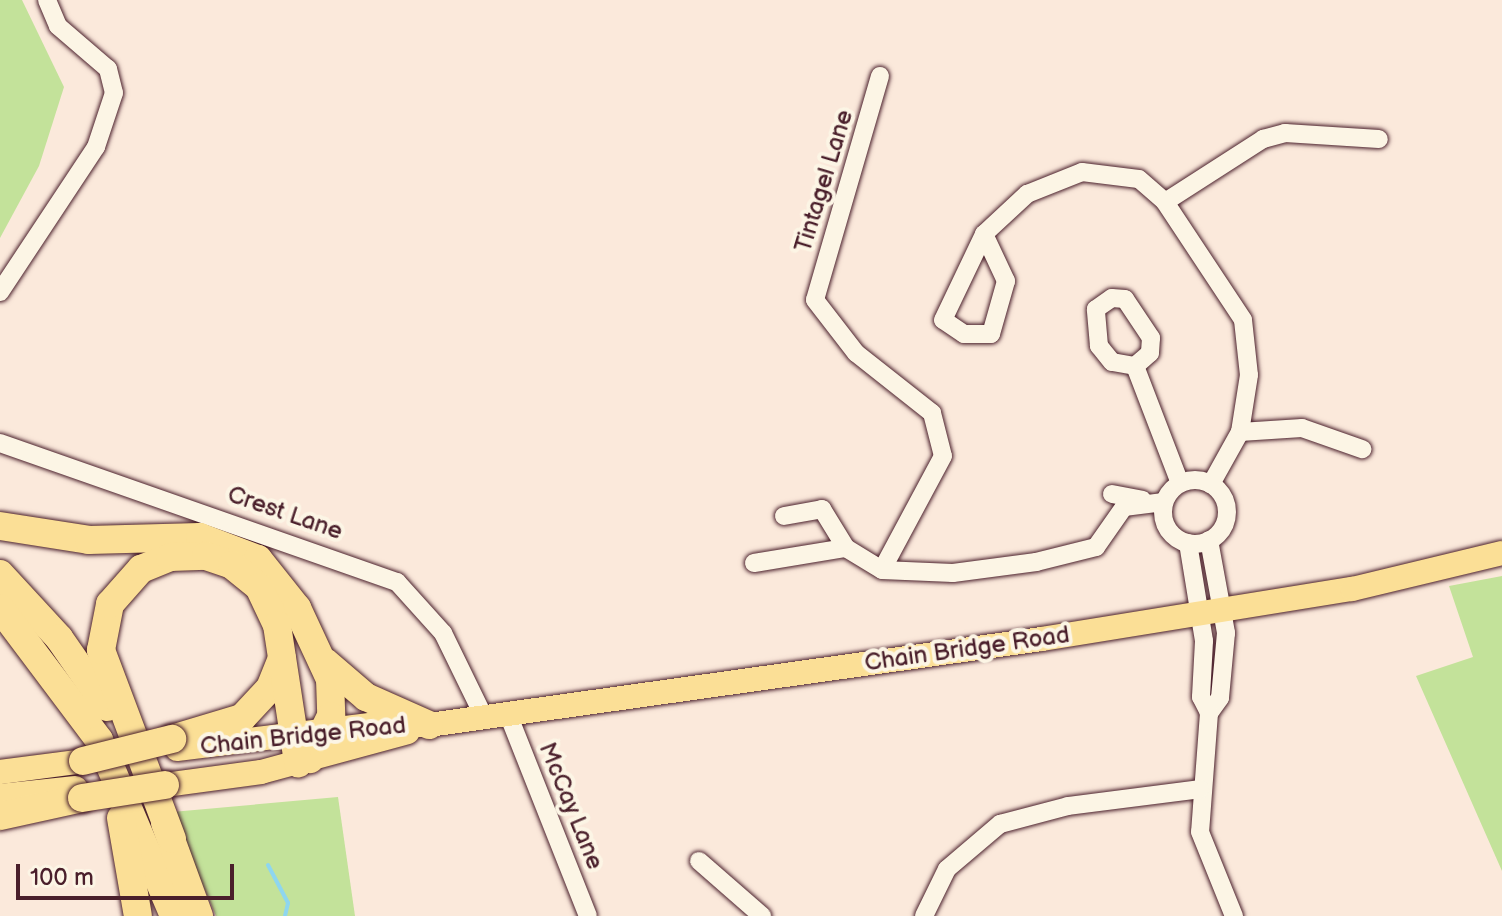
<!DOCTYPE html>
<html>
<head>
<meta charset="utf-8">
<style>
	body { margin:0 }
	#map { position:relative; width:1502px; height:916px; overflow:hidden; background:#fbe9db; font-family:"Balsamiq Sans",sans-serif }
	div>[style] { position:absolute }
	.green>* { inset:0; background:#c3e29a }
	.stream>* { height:4px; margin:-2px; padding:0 2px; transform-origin:2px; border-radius:2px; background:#8ed6ef }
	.roads { filter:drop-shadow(0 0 2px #4a1f2b) drop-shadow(0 0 2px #4a1f2b) }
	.minor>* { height:18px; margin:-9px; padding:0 9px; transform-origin:9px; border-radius:9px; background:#fcf5e5 }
	.minor>.ring { margin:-9px; padding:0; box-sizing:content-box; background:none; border:18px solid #fcf5e5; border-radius:50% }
	.major>* { height:24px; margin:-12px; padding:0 12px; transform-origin:12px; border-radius:12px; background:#fbdf96 }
	.highway>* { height:28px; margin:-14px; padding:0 14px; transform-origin:14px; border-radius:14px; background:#fbdf96 }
	.bridges { filter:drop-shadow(0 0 2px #4a1f2b) drop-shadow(0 0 2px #4a1f2b) }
	.highway-bridge>* { height:28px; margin:-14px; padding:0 14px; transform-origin:14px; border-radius:14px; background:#fbdf96 }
	span { translate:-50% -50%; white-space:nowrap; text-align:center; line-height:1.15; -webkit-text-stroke:8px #fcf5e5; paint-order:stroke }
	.street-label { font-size:24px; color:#4a1f2b }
	.scale { position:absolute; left:16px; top:864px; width:218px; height:36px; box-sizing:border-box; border:4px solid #4a1f2b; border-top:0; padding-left:10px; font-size:24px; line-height:28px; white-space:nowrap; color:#4a1f2b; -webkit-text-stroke:6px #fcf5e5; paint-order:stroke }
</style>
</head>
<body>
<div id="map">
	<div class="green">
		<div style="clip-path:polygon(0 0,22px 0,64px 87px,39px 166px,0 238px)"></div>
		<div style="clip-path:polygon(1502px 576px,1502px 871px,1416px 676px,1473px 657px,1449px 586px)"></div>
		<div style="clip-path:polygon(338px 797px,355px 916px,216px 916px,172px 812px)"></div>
	</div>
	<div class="stream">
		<div style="left:268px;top:865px;width:43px;rotate:62.2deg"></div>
		<div style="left:288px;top:903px;width:13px;rotate:103deg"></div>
	</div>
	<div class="roads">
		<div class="minor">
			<div style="left:880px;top:76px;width:233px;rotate:106.2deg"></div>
			<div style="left:815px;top:300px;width:67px;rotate:52.3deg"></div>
			<div style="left:856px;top:353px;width:97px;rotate:38.3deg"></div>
			<div style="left:932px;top:413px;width:44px;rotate:75.7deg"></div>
			<div style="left:943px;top:456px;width:129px;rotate:118.2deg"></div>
			<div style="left:1165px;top:202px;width:117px;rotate:-32.7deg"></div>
			<div style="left:1263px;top:139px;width:23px;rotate:-15deg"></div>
			<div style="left:1285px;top:133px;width:94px;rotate:3.7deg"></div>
			<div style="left:984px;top:234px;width:59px;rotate:-42.9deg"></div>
			<div style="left:1027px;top:194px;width:59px;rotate:-21.8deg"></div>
			<div style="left:1082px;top:172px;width:57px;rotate:7deg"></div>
			<div style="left:1139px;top:179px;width:35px;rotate:41deg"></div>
			<div style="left:1165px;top:202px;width:141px;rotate:56.5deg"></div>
			<div style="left:1243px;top:320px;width:55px;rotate:83.8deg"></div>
			<div style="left:1249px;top:375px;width:58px;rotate:99deg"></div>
			<div style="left:1240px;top:432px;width:60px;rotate:119.1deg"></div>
			<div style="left:984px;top:234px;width:52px;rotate:64.9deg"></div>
			<div style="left:1006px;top:281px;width:55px;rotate:105.8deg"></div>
			<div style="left:991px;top:334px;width:27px;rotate:180deg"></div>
			<div style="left:964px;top:334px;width:25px;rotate:-146deg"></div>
			<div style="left:943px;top:320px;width:95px;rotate:-64.5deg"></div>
			<div style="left:0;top:292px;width:174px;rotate:-56.5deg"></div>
			<div style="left:96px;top:147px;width:57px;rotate:-71.6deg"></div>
			<div style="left:114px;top:93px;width:25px;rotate:-104deg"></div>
			<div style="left:108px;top:69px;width:66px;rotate:-139.3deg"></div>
			<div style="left:58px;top:26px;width:28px;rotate:-113deg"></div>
			<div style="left:1135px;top:366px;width:23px;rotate:-170deg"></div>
			<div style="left:1112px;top:362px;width:21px;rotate:-129deg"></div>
			<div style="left:1099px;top:346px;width:37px;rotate:-95deg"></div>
			<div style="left:1096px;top:309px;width:19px;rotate:-35deg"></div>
			<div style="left:1112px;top:298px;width:13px;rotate:4deg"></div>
			<div style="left:1125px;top:299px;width:47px;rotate:56.3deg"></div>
			<div style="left:1151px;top:338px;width:15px;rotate:94deg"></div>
			<div style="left:1150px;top:353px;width:20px;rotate:139deg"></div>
			<div style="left:1135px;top:366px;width:125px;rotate:69deg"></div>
			<div style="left:1240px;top:432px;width:62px;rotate:-3.7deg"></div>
			<div style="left:1302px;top:428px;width:64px;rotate:19.3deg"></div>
			<div style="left:0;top:443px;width:421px;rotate:19.3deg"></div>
			<div style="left:397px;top:582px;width:69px;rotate:48deg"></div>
			<div style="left:443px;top:633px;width:93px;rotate:64deg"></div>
			<div class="ring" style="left:1163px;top:480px;width:46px;height:46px"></div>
			<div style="left:1112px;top:494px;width:31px;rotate:11deg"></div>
			<div style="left:784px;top:516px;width:39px;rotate:-10deg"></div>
			<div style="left:822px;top:509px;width:46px;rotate:58.4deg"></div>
			<div style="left:1209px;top:540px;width:95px;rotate:79.6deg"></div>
			<div style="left:1226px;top:633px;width:65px;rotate:95.3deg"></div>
			<div style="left:1220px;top:698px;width:19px;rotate:126deg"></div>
			<div style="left:1209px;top:713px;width:119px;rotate:94.3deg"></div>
			<div style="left:1200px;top:832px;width:91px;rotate:68deg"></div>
			<div style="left:1188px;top:543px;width:99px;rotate:80.7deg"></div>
			<div style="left:1204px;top:641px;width:56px;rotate:93.1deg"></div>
			<div style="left:1201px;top:697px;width:18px;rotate:63deg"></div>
			<div style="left:754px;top:563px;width:93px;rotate:-9.3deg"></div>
			<div style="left:846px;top:548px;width:42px;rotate:31.4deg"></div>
			<div style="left:882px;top:570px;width:71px;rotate:2.4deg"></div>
			<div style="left:953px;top:573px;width:84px;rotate:-7.5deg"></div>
			<div style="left:1036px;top:562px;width:62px;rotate:-14deg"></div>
			<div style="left:1096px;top:547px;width:49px;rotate:-55deg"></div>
			<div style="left:1124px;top:507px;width:40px;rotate:-7.1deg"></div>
			<div style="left:508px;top:714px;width:217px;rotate:68.4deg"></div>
			<div style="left:699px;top:861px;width:84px;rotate:41.1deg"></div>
			<div style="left:924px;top:916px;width:52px;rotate:-63.9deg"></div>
			<div style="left:947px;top:869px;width:70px;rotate:-40.3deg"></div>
			<div style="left:1000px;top:824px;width:70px;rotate:-14.8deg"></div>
			<div style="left:1068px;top:806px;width:133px;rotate:-7.3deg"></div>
		</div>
		<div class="major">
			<div style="left:177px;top:749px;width:194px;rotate:-7.1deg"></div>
			<div style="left:370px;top:725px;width:59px"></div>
			<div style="left:429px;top:725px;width:619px;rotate:-7.99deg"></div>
			<div style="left:1042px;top:639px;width:314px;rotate:-9.2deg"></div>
			<div style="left:1352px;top:589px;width:154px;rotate:-13.5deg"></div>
			<div style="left:0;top:772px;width:84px;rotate:-7.5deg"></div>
			<div style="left:165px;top:785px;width:97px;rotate:-7.7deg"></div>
			<div style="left:261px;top:772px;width:152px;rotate:-15.2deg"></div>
			<div style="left:0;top:796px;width:76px;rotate:-6deg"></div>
		</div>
		<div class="highway">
			<div style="left:0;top:526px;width:90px;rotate:8.9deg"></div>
			<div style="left:89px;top:540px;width:111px;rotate:-1.5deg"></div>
			<div style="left:200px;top:537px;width:62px;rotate:20.8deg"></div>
			<div style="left:258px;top:559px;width:63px;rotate:51.5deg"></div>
			<div style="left:297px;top:608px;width:78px;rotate:65.1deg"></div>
			<div style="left:330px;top:679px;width:37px;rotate:88deg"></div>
			<div style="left:331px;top:716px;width:48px;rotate:116deg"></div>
			<div style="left:0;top:574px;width:87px;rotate:47.3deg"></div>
			<div style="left:59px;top:638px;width:84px;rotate:55.2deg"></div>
			<div style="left:0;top:608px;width:165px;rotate:53.1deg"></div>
			<div style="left:99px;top:740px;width:191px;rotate:66.9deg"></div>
			<div style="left:325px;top:662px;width:54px;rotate:40.5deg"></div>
			<div style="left:366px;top:697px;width:69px;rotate:24deg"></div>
			<div style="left:172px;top:739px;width:73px;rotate:-16.7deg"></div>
			<div style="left:242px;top:718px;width:41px;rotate:-47deg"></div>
			<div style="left:270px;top:688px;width:32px;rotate:-68deg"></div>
			<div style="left:0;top:816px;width:84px;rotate:-12.4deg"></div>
			<div style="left:121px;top:818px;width:99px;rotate:80.2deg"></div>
			<div style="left:165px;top:823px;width:99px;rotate:69.9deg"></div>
			<div style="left:172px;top:839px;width:202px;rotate:-110.6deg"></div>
			<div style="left:101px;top:650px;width:47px;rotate:-78.9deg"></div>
			<div style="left:110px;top:604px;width:47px;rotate:-48.5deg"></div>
			<div style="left:141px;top:569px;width:31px;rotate:-22deg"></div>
			<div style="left:170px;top:557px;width:36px;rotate:-2deg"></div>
			<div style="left:206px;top:556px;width:28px;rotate:19deg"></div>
			<div style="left:232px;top:565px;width:35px;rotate:39deg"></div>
			<div style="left:259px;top:587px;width:42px;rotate:64.7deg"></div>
			<div style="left:277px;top:625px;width:140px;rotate:81.3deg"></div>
		</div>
	</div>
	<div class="bridges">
		<div class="highway-bridge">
			<div style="left:83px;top:761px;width:92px;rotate:-13.9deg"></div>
			<div style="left:82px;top:798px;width:84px;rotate:-8.9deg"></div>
		</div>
	</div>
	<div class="street-label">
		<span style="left:824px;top:181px;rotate:-73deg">Tintagel Lane</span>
		<span style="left:285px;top:513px;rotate:19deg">Crest Lane</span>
		<span style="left:967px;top:649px;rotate:-8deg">Chain Bridge Road</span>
		<span style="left:303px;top:736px;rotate:-6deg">Chain Bridge Road</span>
		<span style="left:571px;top:806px;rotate:68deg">McCay Lane</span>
	</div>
	<div class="scale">100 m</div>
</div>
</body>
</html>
